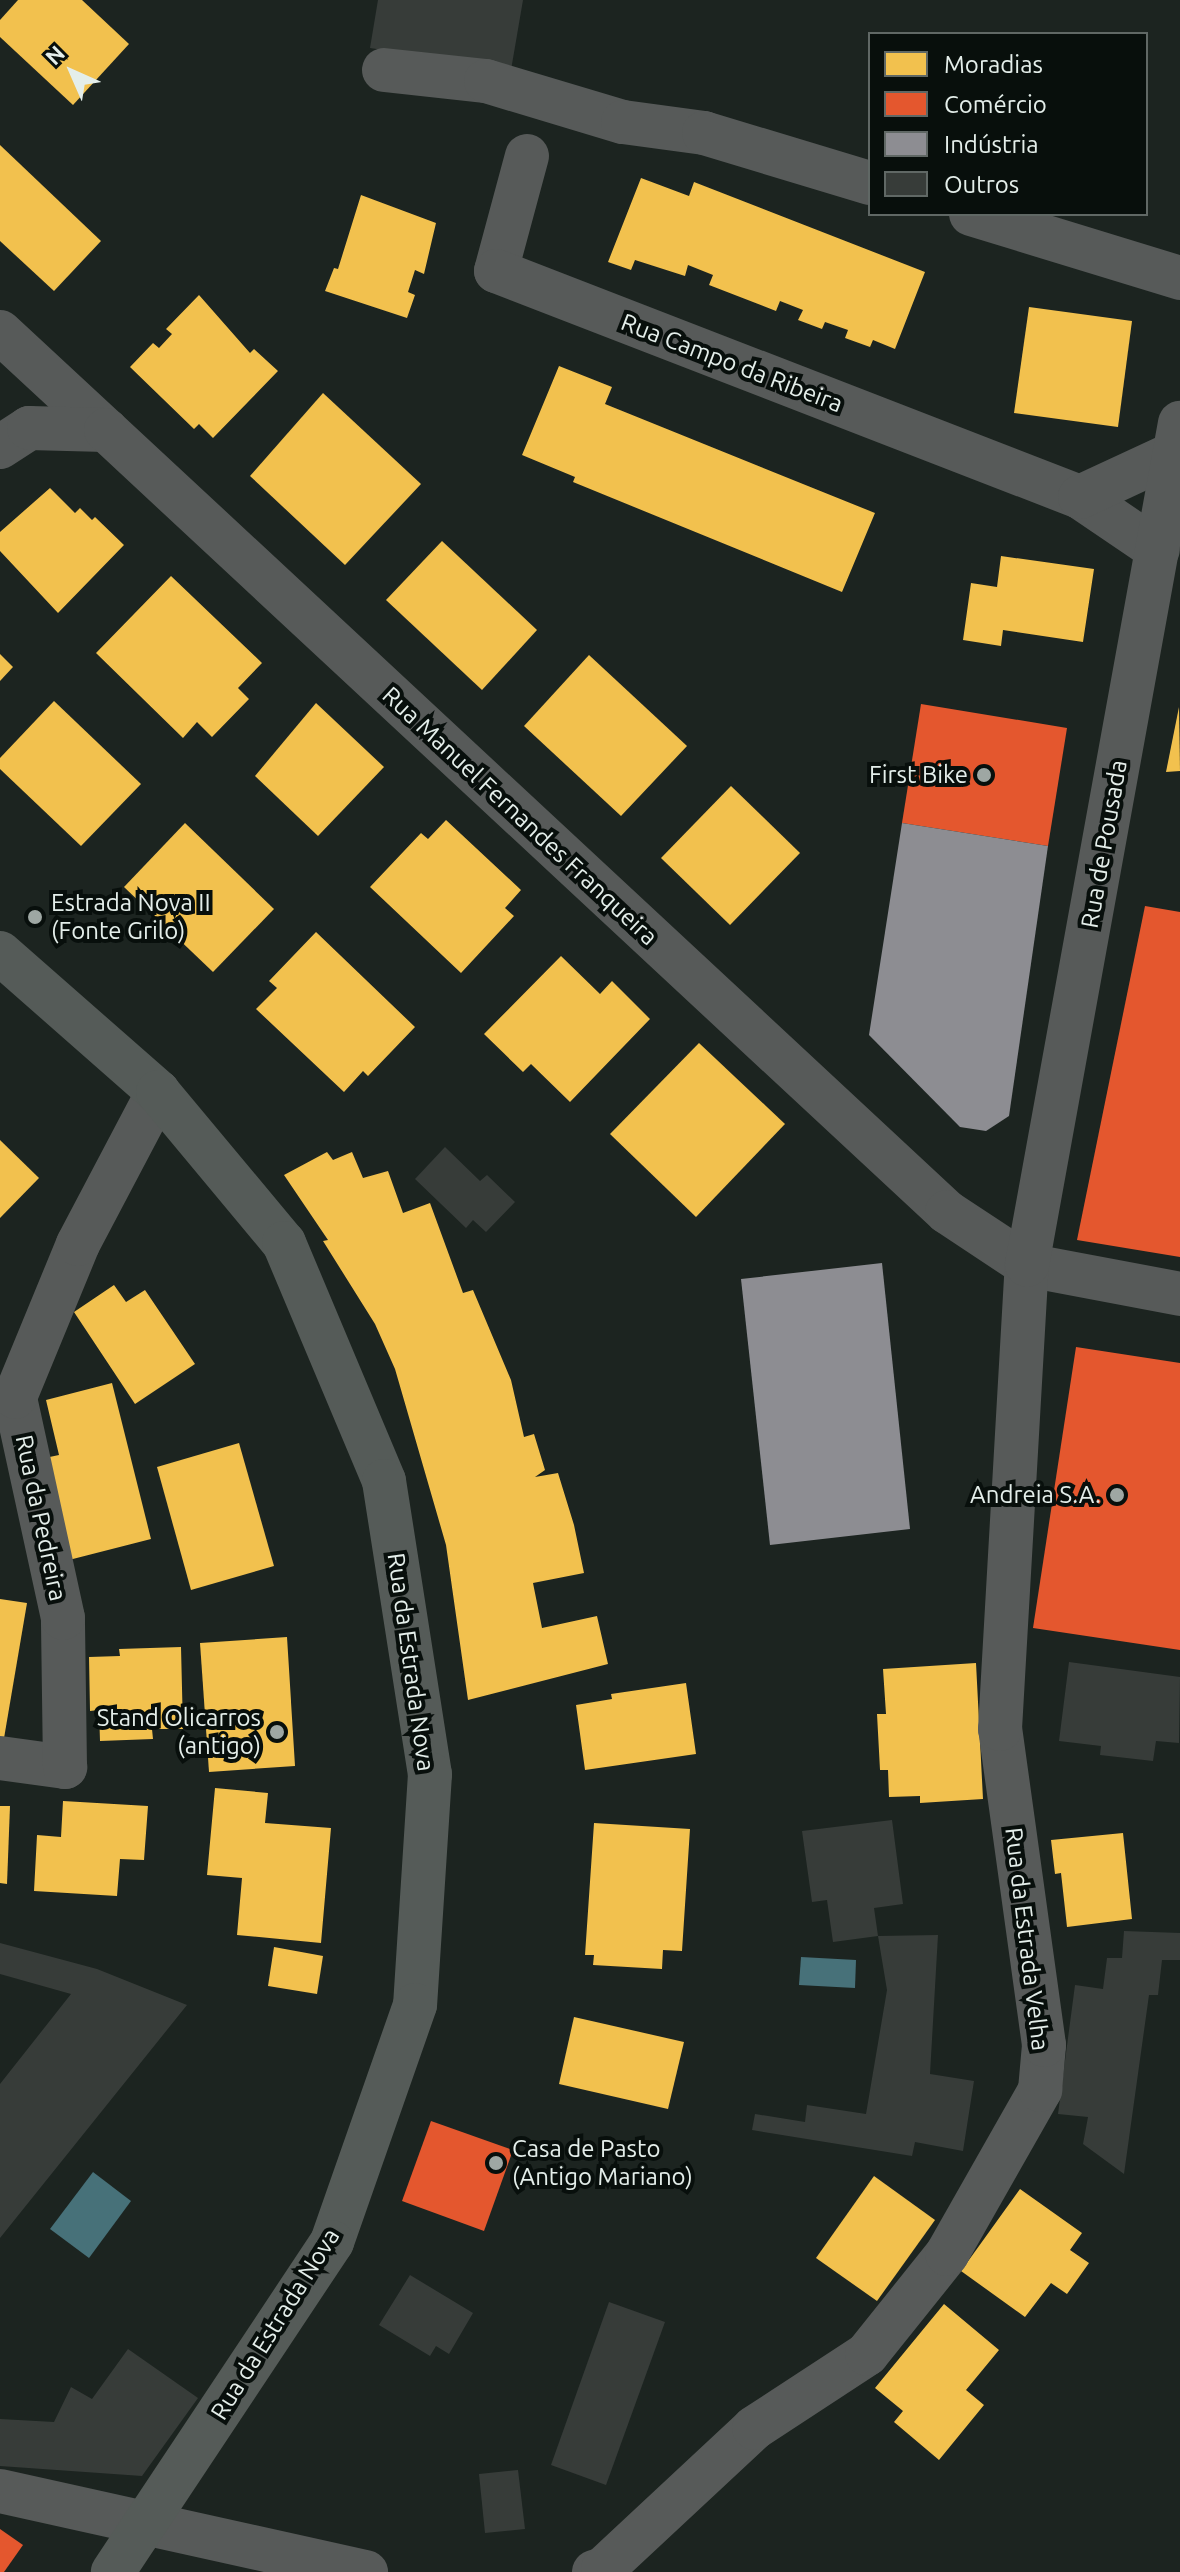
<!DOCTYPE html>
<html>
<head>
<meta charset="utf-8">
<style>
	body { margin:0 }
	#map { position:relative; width:1180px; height:2572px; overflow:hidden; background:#1c2420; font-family:Ubuntu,sans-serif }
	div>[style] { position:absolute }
	.water>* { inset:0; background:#477179 }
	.homes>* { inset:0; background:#f2c14e }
	.shops>* { inset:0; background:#e4572e }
	.industry>* { inset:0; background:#8d8d92 }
	.building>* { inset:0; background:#373c39 }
	.minor>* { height:44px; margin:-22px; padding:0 22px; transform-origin:22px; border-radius:22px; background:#575a59 }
	.major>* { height:44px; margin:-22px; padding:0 22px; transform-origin:22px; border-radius:22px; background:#555b58 }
	.dots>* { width:22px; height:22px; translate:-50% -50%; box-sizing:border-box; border:4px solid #080f0c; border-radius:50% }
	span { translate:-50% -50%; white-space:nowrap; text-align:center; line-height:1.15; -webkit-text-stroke:8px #080f0c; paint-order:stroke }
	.street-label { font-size:24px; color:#e4eeea }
	.poi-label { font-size:24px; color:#e4eeea }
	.right { translate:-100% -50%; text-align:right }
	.left { translate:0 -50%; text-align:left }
	.legend { position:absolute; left:868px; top:32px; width:280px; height:184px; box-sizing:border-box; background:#080f0c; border:2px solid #606865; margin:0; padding:10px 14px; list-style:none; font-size:24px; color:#e4eeea }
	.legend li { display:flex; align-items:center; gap:16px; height:40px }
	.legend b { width:40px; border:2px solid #606865 }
	.north { position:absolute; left:32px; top:32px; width:80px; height:80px; -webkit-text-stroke:6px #080f0c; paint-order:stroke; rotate:315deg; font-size:22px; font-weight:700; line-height:32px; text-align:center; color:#e4eeea }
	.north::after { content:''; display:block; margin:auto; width:28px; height:36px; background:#e4eeea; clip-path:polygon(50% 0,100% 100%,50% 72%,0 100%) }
</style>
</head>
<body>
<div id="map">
	<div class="water">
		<div style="clip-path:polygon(801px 1957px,856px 1960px,855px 1988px,799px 1985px)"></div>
		<div style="clip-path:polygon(93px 2172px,131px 2201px,89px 2258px,50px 2229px)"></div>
	</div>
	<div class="homes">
		<div style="clip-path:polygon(18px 0,82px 0,129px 44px,73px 105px,0 37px,0 20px)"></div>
		<div style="clip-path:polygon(0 145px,101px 241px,54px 291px,0 241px)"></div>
		<div style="clip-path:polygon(641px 178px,689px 196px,694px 182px,925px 272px,895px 349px,873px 340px,870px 347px,845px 338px,848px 330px,825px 322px,822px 329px,798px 320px,803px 310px,780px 301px,776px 311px,709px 285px,713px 275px,688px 265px,685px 276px,635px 260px,631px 270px,608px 262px)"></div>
		<div style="clip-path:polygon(361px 195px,436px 223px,424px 274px,415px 270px,408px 292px,415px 295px,407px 318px,325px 291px,334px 268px,338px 269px)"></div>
		<div style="clip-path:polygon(199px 295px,250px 353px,254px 349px,278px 371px,213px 438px,199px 424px,194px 429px,130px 367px,153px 343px,159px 348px,172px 334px,166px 329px)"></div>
		<div style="clip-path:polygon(1029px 307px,1132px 321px,1118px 427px,1014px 413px)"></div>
		<div style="clip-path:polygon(559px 366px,612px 387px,605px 404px,875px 513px,842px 592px,573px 482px,575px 477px,522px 455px)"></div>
		<div style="clip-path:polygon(323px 393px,421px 484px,345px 565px,250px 476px)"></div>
		<div style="clip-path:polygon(50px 488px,75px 513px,80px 508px,92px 520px,95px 517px,124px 545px,58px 613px,0 551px,0 532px)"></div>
		<div style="clip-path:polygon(442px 541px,537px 630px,482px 690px,386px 600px)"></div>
		<div style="clip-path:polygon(1001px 556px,1094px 569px,1083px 642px,1003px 630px,1001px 646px,963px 640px,971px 583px,997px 587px)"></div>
		<div style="clip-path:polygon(171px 576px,262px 663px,238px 688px,249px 699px,212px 737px,197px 722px,183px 738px,96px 653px)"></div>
		<div style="clip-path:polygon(0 654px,13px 667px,0 681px)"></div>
		<div style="clip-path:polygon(589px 655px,687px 746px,621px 816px,524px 726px)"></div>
		<div style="clip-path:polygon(54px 701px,141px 784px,81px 846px,0 769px,0 758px)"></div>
		<div style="clip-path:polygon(316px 703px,384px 767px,318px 836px,255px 776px)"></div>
		<div style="clip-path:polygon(1179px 707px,1180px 771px,1166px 772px)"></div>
		<div style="clip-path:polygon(731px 786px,800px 853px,730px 925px,661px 858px)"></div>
		<div style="clip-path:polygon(446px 820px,521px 890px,505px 908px,514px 916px,461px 973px,370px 887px,421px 833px,428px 839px)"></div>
		<div style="clip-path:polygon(185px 823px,274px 909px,213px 972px,124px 887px)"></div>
		<div style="clip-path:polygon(316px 932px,415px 1027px,368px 1076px,363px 1071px,344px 1092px,256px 1009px,277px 988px,269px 981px)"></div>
		<div style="clip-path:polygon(561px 956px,600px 994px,612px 981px,650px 1019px,570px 1102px,531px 1064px,523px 1072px,484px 1034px)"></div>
		<div style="clip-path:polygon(699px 1043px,785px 1124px,696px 1217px,610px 1134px)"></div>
		<div style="clip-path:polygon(0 1140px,39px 1178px,0 1218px)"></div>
		<div style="clip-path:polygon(327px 1152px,333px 1160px,352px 1152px,363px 1178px,388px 1171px,403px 1213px,430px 1203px,463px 1293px,473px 1290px,511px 1380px,524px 1437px,534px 1434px,545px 1470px,535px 1477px,558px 1473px,574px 1525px,584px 1573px,533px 1583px,542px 1628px,597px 1616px,608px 1664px,468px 1700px,446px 1545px,395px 1369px,375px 1324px,323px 1241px,328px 1240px,284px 1175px)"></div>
		<div style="clip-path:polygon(114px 1285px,126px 1302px,145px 1290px,195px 1364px,135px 1404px,74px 1312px)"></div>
		<div style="clip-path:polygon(112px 1383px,151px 1539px,65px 1561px,40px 1459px,59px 1455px,46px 1400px)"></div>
		<div style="clip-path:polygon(239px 1443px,274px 1566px,191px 1590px,157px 1467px)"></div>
		<div style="clip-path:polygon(0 1599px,27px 1603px,2px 1750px,0 1750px)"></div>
		<div style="clip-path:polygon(287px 1637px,295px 1766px,209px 1772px,200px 1643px)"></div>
		<div style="clip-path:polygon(181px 1647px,183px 1729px,152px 1729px,153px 1739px,100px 1741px,99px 1710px,90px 1711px,89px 1657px,120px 1656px,119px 1649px)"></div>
		<div style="clip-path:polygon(976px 1663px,983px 1799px,920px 1803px,920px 1796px,889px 1797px,888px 1770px,880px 1770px,877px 1714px,886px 1714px,883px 1669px)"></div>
		<div style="clip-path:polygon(686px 1683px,696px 1754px,585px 1770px,576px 1705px,612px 1699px,611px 1694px)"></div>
		<div style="clip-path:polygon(215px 1788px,268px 1793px,265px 1823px,331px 1828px,321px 1943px,237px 1935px,242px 1878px,207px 1875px)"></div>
		<div style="clip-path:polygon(63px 1801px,148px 1806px,144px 1860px,120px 1859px,117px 1896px,34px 1891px,37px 1835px,61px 1837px)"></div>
		<div style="clip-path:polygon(0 1806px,10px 1806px,7px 1884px,0 1883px)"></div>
		<div style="clip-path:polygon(594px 1823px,690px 1829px,682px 1951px,663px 1950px,662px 1969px,593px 1965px,594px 1955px,585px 1955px)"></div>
		<div style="clip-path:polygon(1123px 1833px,1132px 1919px,1067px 1927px,1061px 1873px,1055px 1874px,1051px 1840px)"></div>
		<div style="clip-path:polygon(274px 1947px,323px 1956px,317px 1994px,268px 1986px)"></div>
		<div style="clip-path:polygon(574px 2017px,684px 2042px,668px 2109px,559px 2084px)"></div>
		<div style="clip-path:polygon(874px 2176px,935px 2220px,877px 2301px,816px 2258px)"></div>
		<div style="clip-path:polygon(1020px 2189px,1082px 2233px,1070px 2250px,1089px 2263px,1067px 2294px,1051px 2283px,1025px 2317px,961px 2271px)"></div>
		<div style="clip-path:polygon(944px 2304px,999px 2350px,966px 2390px,984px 2405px,939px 2460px,894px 2422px,903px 2411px,875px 2388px)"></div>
	</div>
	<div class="shops">
		<div style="clip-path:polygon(921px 704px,1067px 728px,1048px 846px,902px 823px)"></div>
		<div style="clip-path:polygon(1145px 906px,1180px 912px,1180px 1257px,1077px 1240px)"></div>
		<div style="clip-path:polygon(1076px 1347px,1180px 1363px,1180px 1650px,1033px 1628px)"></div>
		<div style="clip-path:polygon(431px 2121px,513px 2150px,484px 2231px,402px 2201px)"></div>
		<div style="clip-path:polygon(0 2529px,23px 2545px,4px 2572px,0 2572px)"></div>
	</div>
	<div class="industry">
		<div style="clip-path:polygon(902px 823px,1048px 846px,1009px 1116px,986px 1131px,960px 1127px,869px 1035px)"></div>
		<div style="clip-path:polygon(882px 1263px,910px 1529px,770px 1545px,741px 1279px)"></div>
	</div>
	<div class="building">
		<div style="clip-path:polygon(378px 0,523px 0,511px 70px,370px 48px)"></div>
		<div style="clip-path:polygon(445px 1147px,480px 1181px,487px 1175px,515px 1202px,486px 1232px,473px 1220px,466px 1228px,415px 1179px)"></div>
		<div style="clip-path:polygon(1069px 1662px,1180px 1677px,1179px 1743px,1156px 1741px,1153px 1761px,1100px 1755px,1101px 1746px,1059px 1741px)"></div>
		<div style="clip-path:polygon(892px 1820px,903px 1904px,874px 1908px,878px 1936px,833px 1942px,827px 1900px,812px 1902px,802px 1831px)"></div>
		<div style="clip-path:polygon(1124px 1931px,1180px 1933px,1180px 1960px,1162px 1960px,1158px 1995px,1149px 1995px,1124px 2174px,1083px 2144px,1088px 2117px,1058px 2114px,1075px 1985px,1103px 1989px,1107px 1958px,1122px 1958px)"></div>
		<div style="clip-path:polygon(938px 1935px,930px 2074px,974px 2081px,963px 2151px,915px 2142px,912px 2156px,752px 2130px,755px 2114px,805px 2122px,807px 2105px,866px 2114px,887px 1990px,878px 1936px)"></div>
		<div style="clip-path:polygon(0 1943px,97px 1969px,187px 2005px,0 2238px,0 2084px,71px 1994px,0 1974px)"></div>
		<div style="clip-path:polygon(410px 2275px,473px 2313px,449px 2354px,436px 2346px,430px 2356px,379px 2325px)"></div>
		<div style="clip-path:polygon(609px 2302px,665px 2322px,606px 2485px,551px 2465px)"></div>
		<div style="clip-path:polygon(128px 2349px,198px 2398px,142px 2476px,0 2466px,0 2419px,54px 2422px,71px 2387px,92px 2399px)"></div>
		<div style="clip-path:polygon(518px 2470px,525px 2529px,485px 2533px,479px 2474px)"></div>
	</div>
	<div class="minor">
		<div style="left:384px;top:70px;width:103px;rotate:6.2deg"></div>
		<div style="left:486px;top:81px;width:143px;rotate:16.7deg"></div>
		<div style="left:623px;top:122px;width:82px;rotate:7.7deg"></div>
		<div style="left:704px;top:133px;width:173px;rotate:16.8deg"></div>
		<div style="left:527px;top:156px;width:119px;rotate:105.1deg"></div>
		<div style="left:496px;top:271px;width:626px;rotate:21.16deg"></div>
		<div style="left:1080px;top:497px;width:94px;rotate:34.2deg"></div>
		<div style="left:971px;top:214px;width:219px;rotate:17deg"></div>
		<div style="left:0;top:332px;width:144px;rotate:42.8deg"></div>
		<div style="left:0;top:447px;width:35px;rotate:-33deg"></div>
		<div style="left:29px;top:428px;width:77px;rotate:1.5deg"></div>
		<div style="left:106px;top:430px;width:1148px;rotate:42.92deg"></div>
		<div style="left:947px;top:1212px;width:96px;rotate:33.5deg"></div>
		<div style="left:1027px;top:1265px;width:156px;rotate:10.7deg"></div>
		<div style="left:1080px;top:497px;width:107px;rotate:-24.9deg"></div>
		<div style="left:0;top:1758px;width:66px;rotate:7.9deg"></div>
		<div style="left:65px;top:1767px;width:149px;rotate:-90.8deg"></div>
		<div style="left:63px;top:1618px;width:226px;rotate:-102.3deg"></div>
		<div style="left:15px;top:1397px;width:165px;rotate:-67.6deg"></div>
		<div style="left:78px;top:1244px;width:172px;rotate:-62.2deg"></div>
		<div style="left:0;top:2491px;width:375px;rotate:12.5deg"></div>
		<div style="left:594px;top:2572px;width:9px;rotate:-18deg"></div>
		<div style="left:603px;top:2569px;width:207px;rotate:-43deg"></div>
		<div style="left:754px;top:2428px;width:135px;rotate:-33.2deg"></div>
		<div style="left:867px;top:2354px;width:128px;rotate:-51.3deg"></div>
		<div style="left:947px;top:2254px;width:189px;rotate:-60.4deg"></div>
		<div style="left:1040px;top:2090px;width:45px;rotate:-84.9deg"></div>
		<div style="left:1044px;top:2045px;width:319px;rotate:-97.9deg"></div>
		<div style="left:1000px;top:1729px;width:465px;rotate:-86.7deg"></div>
		<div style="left:1027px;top:1265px;width:856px;rotate:-79.7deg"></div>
	</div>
	<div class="major">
		<div style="left:0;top:953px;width:210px;rotate:41.3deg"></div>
		<div style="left:158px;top:1092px;width:197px;rotate:50.2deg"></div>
		<div style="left:284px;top:1243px;width:258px;rotate:67.2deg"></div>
		<div style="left:384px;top:1481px;width:297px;rotate:81.1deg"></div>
		<div style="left:430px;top:1774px;width:231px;rotate:93.7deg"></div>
		<div style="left:415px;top:2005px;width:251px;rotate:109.3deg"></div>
		<div style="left:332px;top:2242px;width:396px;rotate:123.6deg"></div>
	</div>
	<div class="dots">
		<div style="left:984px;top:775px;background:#9ea7a3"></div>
		<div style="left:35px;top:917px;background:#9ea7a3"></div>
		<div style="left:1117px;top:1495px;background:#9ea7a3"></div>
		<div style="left:277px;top:1732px;background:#9ea7a3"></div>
		<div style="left:496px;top:2163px;background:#9ea7a3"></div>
	</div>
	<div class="street-label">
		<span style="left:732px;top:363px;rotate:21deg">Rua Campo da Ribeira</span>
		<span style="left:520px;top:816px;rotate:43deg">Rua Manuel Fernandes Franqueira</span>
		<span style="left:1104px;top:844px;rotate:-80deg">Rua de Pousada</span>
		<span style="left:41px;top:1518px;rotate:78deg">Rua da Pedreira</span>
		<span style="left:411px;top:1662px;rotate:82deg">Rua da Estrada Nova</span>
		<span style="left:1027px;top:1939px;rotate:83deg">Rua da Estrada Velha</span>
		<span style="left:275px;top:2324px;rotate:-58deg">Rua da Estrada Nova</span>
	</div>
	<div class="poi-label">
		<span class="right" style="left:968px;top:775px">First Bike</span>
		<span class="left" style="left:51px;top:917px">Estrada Nova II<br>(Fonte Grilo)</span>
		<span class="right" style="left:1101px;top:1495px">Andreia S.A.</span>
		<span class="right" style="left:261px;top:1732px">Stand Olicarros<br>(antigo)</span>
		<span class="left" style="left:512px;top:2163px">Casa de Pasto<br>(Antigo Mariano)</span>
	</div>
	<ul class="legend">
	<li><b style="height:22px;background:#f2c14e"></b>Moradias</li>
	<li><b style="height:22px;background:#e4572e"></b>Comércio</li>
	<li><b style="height:22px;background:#8d8d92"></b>Indústria</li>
	<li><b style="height:22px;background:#373c39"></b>Outros</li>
	</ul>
	<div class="north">N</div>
</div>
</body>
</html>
